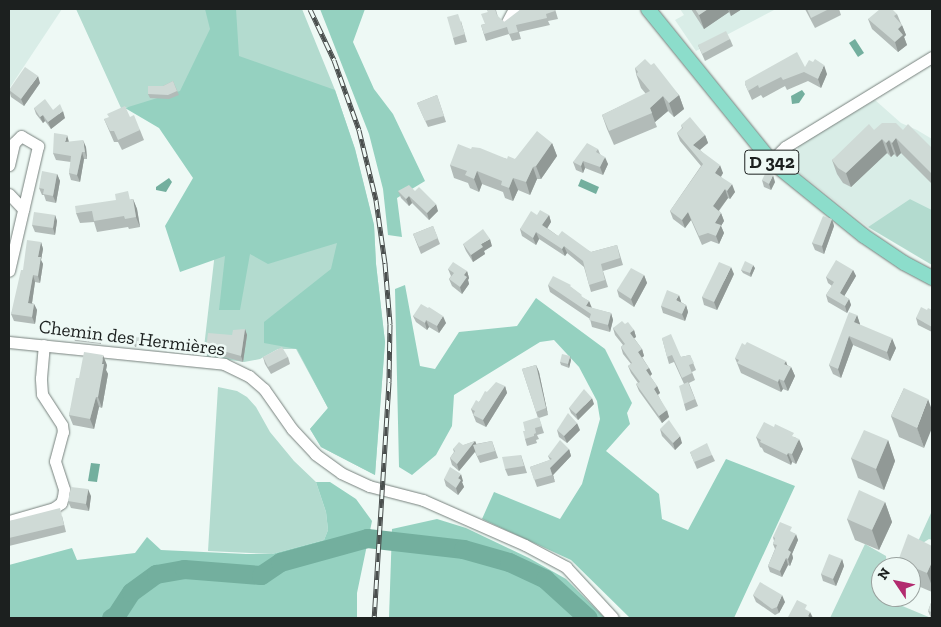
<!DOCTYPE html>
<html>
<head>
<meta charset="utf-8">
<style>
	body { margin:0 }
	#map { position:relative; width:941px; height:627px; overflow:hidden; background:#eef9f5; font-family:"Zilla Slab",serif }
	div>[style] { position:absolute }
	.built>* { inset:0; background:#d9ede7 }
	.green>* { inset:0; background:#b3dbcf }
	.forest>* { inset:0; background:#95d1c0 }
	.water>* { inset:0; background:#73af9e }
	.river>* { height:19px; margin:-9.5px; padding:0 9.5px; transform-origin:9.5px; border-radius:9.5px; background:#73af9e }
	.roads { filter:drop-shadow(0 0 1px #77817d) drop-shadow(0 0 1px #77817d) }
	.minor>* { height:11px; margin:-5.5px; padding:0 5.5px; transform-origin:5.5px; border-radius:5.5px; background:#fff }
	.major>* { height:14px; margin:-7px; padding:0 7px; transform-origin:7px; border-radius:7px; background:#8cddcb }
	.rail>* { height:5px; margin-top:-2.5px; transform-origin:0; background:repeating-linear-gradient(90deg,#eef9f5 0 9px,#4a4f4e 0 18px); box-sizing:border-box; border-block:1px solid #4a4f4e }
	.wall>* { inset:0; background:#b2bbb8 }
	.shaded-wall>* { inset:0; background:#919996 }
	.building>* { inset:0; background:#cfdad6 }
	span { translate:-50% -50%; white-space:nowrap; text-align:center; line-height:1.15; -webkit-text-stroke:5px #eef9f5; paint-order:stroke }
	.shield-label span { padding:1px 4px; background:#eef9f5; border:1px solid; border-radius:4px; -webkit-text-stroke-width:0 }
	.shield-label { font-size:18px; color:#1c201f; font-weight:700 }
	.street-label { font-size:19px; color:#1c201f }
	.frame { position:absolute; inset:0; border:10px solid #1c201f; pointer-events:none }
	.north { position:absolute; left:871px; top:557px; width:50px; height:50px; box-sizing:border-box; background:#eef9f5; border:1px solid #9aa29f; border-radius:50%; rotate:304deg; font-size:14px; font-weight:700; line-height:20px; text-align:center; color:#1c201f }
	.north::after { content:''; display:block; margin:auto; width:18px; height:22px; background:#b22b6f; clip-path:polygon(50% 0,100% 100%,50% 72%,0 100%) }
</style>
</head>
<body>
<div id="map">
	<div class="built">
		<div style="clip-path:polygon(9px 9px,62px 9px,9px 89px)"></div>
		<div style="clip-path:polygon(680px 9px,776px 9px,696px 51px,675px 20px,684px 15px)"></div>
		<div style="clip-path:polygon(875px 100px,901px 123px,917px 130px,932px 139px,932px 210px,910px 199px,868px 227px,796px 170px,798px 146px)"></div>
	</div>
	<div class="green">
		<div style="clip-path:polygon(76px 9px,302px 9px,335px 90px,355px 149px,374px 225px,376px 264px,385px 342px,375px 475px,321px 447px,310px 429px,328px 408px,296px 349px,278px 349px,260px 359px,244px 362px,203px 356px,217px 235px,216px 98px,121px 108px)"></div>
		<div style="clip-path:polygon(910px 199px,932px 210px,932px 265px,868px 227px)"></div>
		<div style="clip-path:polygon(218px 387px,237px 391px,247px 397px,256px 407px,270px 432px,294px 461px,316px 482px,326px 512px,328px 530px,324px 540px,272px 554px,208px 551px)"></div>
		<div style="clip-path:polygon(931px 513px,932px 540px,929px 539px,915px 548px)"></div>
		<div style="clip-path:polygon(865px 544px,886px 556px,887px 567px,881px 567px,881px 597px,931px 618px,830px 618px)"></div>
	</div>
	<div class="forest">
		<div style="clip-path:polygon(205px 9px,236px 9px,239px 56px,335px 90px,355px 149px,374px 225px,376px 264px,385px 342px,375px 475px,321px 447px,310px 429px,328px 408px,297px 349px,264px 343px,264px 322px,331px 269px,337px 243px,268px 264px,250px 254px,240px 310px,219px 310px,225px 256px,180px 272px,165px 226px,193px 178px,159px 128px,125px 108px,180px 91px,210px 29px)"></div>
		<div style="clip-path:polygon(320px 9px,365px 9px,353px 42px,374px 89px,393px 114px,425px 181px,397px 198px,402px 237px,388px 235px,383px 189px,369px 134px)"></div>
		<div style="clip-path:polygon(405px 285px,420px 366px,435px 369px,459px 332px,517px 326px,536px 298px,605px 349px,632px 403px,627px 413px,630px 424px,606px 451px,659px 494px,662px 519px,688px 530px,726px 459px,795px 486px,734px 618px,630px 618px,571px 560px,482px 519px,494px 492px,560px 519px,582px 484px,600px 419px,597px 401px,579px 367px,554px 340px,540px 342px,454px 395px,452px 426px,436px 455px,412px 475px,399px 467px,395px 289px)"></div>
		<div style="clip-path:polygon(316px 482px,330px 482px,356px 499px,372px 521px,357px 593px,357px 618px,9px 618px,9px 565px,72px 548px,77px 560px,135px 553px,147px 537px,161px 550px,246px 554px,272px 554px,324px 540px,328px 530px,326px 512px)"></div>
		<div style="clip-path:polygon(437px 519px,466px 528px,529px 558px,566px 579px,605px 618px,389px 618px,392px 529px)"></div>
	</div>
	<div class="water">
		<div style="clip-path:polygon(855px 39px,864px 53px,858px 57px,849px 43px)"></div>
		<div style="clip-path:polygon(802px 90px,805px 94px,799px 103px,792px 104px,791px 96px)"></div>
		<div style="clip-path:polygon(169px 178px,172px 182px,166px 192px,156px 190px,156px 187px)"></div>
		<div style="clip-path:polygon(581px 179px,599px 187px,596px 194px,578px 186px)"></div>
		<div style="clip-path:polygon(91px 463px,100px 464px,97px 482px,88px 481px)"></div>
	</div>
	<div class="river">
		<div style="left:111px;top:618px;width:6px;rotate:-31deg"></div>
		<div style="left:116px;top:615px;width:27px;rotate:-57deg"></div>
		<div style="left:131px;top:592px;width:31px;rotate:-36deg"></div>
		<div style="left:156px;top:574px;width:28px;rotate:-10deg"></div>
		<div style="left:184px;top:569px;width:77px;rotate:4.5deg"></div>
		<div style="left:261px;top:575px;width:23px;rotate:-34deg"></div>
		<div style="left:280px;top:562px;width:90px;rotate:-15.4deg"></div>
		<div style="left:367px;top:538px;width:97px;rotate:6.5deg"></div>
		<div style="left:463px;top:549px;width:48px;rotate:15.8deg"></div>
		<div style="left:509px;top:562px;width:40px;rotate:25deg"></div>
		<div style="left:545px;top:579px;width:58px;rotate:42.2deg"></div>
	</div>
	<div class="roads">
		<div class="minor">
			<div style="left:507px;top:22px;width:15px;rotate:-62deg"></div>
			<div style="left:771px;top:161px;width:20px;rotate:-45deg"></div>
			<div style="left:785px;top:147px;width:172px;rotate:-31.5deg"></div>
			<div style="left:9px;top:165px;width:23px;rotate:-77deg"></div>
			<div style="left:14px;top:143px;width:10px;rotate:-45deg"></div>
			<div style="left:21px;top:136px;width:20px;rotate:30deg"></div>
			<div style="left:38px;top:146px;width:128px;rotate:103.1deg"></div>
			<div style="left:9px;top:194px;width:21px;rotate:47deg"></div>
			<div style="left:9px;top:342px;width:216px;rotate:5.8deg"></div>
			<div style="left:224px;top:364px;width:28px;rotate:26deg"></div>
			<div style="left:249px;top:376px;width:20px;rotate:41deg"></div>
			<div style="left:264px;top:389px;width:49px;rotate:55deg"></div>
			<div style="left:292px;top:429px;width:34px;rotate:47deg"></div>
			<div style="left:315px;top:454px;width:32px;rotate:36deg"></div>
			<div style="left:341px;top:473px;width:31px;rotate:25deg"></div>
			<div style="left:369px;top:486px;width:56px;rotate:14.5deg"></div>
			<div style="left:423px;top:500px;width:111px;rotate:23.8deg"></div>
			<div style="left:525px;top:545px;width:47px;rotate:28.2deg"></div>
			<div style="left:566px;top:567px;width:69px;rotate:47.3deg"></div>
			<div style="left:9px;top:521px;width:47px;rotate:-16.1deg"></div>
			<div style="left:54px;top:508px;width:9px;rotate:-36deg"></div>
			<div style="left:61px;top:503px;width:6px;rotate:-72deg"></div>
			<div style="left:63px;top:497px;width:8px;rotate:-83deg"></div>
			<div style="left:64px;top:489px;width:29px;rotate:-108deg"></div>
			<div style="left:55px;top:461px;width:30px;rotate:-75deg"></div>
			<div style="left:63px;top:432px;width:7px;rotate:-98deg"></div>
			<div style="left:62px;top:425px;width:37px;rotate:-123deg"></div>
			<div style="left:42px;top:394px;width:16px;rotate:-94deg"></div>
			<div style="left:41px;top:378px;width:33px;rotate:-85deg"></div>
		</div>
		<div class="major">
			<div style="left:648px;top:9px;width:196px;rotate:51deg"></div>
			<div style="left:771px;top:161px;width:119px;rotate:38.9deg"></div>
			<div style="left:864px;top:236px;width:48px;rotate:34deg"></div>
			<div style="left:904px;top:263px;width:32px;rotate:28deg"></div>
		</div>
	</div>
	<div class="rail">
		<div style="left:310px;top:9px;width:56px;rotate:64.8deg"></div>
		<div style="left:334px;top:60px;width:74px;rotate:70.3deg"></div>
		<div style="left:359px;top:130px;width:72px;rotate:76.3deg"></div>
		<div style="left:376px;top:200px;width:64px;rotate:81.9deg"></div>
		<div style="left:385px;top:263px;width:61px;rotate:85.3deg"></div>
		<div style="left:390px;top:324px;width:58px;rotate:91deg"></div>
		<div style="left:389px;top:382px;width:236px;rotate:93.6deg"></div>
	</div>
	<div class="wall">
		<div style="clip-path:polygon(487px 9px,499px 9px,496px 10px,498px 17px,504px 22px,555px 9px,558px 19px,548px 21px,550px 25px,519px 32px,521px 39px,512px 41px,509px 34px,486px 41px,481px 25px,485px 24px,488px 12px)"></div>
		<div style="clip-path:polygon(691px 9px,742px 9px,731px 16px,729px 12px,704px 29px)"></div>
		<div style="clip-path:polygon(805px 9px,839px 9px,841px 15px,815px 28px)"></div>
		<div style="clip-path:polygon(897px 14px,906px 35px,904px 37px,907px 45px,898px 52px,872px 29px,868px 19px)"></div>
		<div style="clip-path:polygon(461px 21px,467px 42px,455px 45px,453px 38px)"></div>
		<div style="clip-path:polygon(730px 39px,733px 46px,705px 61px,698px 45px)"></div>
		<div style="clip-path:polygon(651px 65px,679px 95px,684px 109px,674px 117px,668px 111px,655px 122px,657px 127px,614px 145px,607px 129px,602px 115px,646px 94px,641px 88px,636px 74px,636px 73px,635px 68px)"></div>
		<div style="clip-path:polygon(805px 67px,827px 74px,821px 88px,808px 81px,787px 90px,785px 86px,763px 98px,761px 95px,752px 100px,745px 84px)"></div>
		<div style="clip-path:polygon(173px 81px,179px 95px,169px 99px,150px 98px,148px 94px,163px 86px)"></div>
		<div style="clip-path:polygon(40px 83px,24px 106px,11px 97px,9px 90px)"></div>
		<div style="clip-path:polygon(437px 95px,446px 122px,428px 127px,417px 103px)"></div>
		<div style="clip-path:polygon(34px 108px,53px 110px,65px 118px,51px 129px,45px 121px,43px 123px,36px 114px)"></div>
		<div style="clip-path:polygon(130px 117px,140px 130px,144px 140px,122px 150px,118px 142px,114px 142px,104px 119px)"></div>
		<div style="clip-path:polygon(681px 125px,705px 135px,708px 143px,700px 150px,723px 173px,721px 177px,735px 192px,730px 199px,728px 198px,719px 211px,721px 213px,724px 221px,721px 226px,724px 233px,719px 244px,711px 241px,702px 245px,691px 220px,685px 228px,673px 219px,670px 211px,701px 166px,680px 141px,677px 133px,682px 128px)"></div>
		<div style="clip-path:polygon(874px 130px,903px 130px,932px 148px,932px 184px,901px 153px,897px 157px,894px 154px,891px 157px,887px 153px,851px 187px,843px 183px,837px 174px,832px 160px)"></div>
		<div style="clip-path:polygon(69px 142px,86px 147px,87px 159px,84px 159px,80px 182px,71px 180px,69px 173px,71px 162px,56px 160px,53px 153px)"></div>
		<div style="clip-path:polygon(552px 143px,557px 156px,541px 179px,537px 179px,530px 195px,518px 190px,513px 201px,505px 198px,503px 192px,482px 184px,479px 192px,470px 188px,468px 183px,454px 178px,450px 165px,471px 149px,507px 159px,515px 159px)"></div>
		<div style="clip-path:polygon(598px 149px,600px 154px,608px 164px,603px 175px,585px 168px,583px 173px,576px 170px,573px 162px)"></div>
		<div style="clip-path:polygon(57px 174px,60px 181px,56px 203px,46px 201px,44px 195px,42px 195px,39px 188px)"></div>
		<div style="clip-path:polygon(762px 180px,775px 182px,771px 190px,764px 187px)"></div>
		<div style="clip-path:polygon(398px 191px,415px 191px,438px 211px,429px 220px,412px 203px,409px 206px,401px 198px)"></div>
		<div style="clip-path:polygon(133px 199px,137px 209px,140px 227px,129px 229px,128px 227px,97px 232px,94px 222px,80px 223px,76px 213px)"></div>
		<div style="clip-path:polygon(55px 215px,57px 221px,55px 235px,35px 232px,32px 225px)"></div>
		<div style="clip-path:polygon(537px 215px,549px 215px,551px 222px,547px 228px,558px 236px,591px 252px,617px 245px,623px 265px,603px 271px,608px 287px,591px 292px,584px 267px,567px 253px,565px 256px,539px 239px,536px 245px,522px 236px,520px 229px)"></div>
		<div style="clip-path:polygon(832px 219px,834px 226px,824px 254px,815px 250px,812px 243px)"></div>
		<div style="clip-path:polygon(433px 226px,440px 244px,421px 254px,413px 234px)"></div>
		<div style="clip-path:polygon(41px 242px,43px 249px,41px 260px,43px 264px,40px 283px,35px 282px,32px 303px,34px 304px,37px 310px,35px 324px,14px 321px,11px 314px)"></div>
		<div style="clip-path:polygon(463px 244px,492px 246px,484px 251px,485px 254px,473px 262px,466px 251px)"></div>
		<div style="clip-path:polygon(755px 268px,751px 277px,743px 273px,741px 270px)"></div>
		<div style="clip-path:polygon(448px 269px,467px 271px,469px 278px,468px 280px,469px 284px,462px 294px,452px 286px,449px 279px,451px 276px)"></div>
		<div style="clip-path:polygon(853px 270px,856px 276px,844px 296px,849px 299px,851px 305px,847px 313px,828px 302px,826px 295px,832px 286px,828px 283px,826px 277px)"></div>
		<div style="clip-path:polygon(734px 274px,717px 310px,704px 305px,702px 297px)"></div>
		<div style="clip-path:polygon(644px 275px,647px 283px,634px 307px,619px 297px,617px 290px)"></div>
		<div style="clip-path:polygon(548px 285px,572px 288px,583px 298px,589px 301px,591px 308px,611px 313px,613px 320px,610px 332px,592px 327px,590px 319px,550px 292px)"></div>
		<div style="clip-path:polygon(681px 301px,681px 302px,686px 305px,688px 312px,685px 321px,663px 313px,661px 306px)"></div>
		<div style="clip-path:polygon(428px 308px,446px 323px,439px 333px,429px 327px,427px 330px,416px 322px,413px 316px)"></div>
		<div style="clip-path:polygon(927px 310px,932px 310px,932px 332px,918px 325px,916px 318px)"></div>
		<div style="clip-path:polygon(857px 315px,860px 325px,896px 348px,890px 361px,853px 345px,841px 378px,833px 374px,829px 365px)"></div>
		<div style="clip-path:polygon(625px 324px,634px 330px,636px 337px,634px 338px,642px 349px,644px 356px,642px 357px,649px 368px,652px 374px,650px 376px,657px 386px,660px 393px,658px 395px,669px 417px,662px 423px,639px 391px,636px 384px,638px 383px,631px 373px,628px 366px,631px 364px,623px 354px,621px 347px,623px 345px,615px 335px,613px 328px)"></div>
		<div style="clip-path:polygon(73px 327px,101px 338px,101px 344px,75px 341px,72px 335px)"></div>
		<div style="clip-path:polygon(245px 329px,247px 335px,243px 362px,225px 357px,208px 355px,206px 349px)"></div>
		<div style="clip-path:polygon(144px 338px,145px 342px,144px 348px,135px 347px,134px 344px)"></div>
		<div style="clip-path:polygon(662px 338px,681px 357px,690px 355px,696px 370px,692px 372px,695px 380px,689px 383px,698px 406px,686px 411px,684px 404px,684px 384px,674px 362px,669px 364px)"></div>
		<div style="clip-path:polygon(263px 357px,288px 357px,290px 364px,271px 374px,265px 364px)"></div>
		<div style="clip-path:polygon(735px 358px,787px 365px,791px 367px,795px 376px,788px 391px,783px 389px,781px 392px,741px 373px)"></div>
		<div style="clip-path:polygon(571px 360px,569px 368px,561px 365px,560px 362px)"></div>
		<div style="clip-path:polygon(107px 365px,106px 370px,108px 374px,102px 408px,99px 407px,94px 429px,73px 425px,69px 415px,79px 378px)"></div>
		<div style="clip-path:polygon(536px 365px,539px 372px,548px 415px,539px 418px,544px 433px,537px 435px,539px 439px,536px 440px,537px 443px,527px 446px,525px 439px,525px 431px,538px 418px,522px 369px)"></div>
		<div style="clip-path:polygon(505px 386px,507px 393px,486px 427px,476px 422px,471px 409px,479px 402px,487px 392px)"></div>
		<div style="clip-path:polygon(904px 388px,924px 448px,899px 437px,891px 416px)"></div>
		<div style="clip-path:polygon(594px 404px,578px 420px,571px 413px,569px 408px)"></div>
		<div style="clip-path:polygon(660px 429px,682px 443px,675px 450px,662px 436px)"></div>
		<div style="clip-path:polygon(557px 430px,580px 430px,567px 443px,559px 437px)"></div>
		<div style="clip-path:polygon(756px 437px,795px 437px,803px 449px,796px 464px,792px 462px,791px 465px,764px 452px,762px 448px,760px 447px)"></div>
		<div style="clip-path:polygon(888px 440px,895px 461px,884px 490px,858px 478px,851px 458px)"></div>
		<div style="clip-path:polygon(475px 441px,476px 444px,492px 441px,498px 458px,480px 463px,475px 452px,459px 471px,452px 465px,450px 458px,454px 452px,453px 449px)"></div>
		<div style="clip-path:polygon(569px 449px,571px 456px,553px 475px,555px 482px,537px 487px,530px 467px,550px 460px,548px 456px)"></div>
		<div style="clip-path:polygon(690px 452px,712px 455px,715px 461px,697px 469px)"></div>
		<div style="clip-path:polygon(521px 455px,527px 473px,508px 476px,505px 469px)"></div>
		<div style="clip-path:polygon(444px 479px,463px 481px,462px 482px,464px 487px,458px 495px,446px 486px)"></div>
		<div style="clip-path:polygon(91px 496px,89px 511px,71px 508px,68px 501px)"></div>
		<div style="clip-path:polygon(885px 502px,892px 522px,879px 550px,855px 540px,847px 519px)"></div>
		<div style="clip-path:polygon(62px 516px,66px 532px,9px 546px,9px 521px)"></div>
		<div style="clip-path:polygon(794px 533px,798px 540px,792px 554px,793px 558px,790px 566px,788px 565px,782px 577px,770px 572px,768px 566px,775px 549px,773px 544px,774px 541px,773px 537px)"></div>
		<div style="clip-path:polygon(932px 546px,932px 592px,911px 583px,911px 567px,901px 567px,898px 561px)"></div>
		<div style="clip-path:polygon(842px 559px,844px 566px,836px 586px,823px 581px,821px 574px)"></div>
		<div style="clip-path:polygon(753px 595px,785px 602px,779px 613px,775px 615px,756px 602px)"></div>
		<div style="clip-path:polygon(932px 600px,932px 618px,931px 618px,928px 611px)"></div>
	</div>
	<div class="shaded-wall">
		<div style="clip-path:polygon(708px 9px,728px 9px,729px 12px,704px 29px,699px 15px)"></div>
		<div style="clip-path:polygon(729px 9px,742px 9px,731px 16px)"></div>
		<div style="clip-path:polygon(902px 25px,906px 35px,904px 37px,907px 45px,898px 52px,895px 42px,898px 29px)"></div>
		<div style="clip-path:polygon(824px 65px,827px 74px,821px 88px,818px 79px)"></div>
		<div style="clip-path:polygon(38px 76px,40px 83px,24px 106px,21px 99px)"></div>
		<div style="clip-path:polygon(679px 95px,684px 109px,674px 117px,669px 103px)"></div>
		<div style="clip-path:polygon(663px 96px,668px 111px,655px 122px,650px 108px)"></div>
		<div style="clip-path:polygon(63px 111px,65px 118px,51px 129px,48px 122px)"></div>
		<div style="clip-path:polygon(43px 115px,45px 121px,43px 123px,40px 117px)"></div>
		<div style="clip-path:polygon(67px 135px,69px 142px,65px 142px)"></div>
		<div style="clip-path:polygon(705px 135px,708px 143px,696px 153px,693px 145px)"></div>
		<div style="clip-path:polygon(896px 138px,901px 153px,897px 157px,892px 143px)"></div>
		<div style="clip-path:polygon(882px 139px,887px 153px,851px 187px,846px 173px)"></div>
		<div style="clip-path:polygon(83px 140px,86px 147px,87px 159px,85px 152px)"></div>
		<div style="clip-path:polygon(889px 140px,894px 154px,891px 157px,886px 143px)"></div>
		<div style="clip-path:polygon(552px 143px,557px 156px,541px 179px,536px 166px)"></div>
		<div style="clip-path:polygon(82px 152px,84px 159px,80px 182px,77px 175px)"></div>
		<div style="clip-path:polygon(605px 157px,608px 164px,603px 175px,600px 167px)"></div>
		<div style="clip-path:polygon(583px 161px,585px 168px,583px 173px,581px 166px)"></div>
		<div style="clip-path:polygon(720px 165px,723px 173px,718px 181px,715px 173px)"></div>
		<div style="clip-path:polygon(533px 167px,537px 179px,530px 195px,526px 182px)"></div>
		<div style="clip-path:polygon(477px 171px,482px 184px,479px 192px,474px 179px)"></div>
		<div style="clip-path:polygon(57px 174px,60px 181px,56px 203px,53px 196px)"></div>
		<div style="clip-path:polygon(773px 175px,775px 182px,771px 190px,769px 184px)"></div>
		<div style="clip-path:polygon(513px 178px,518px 190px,513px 201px,509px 188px)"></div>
		<div style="clip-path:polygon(732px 184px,735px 192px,730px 199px,727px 191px)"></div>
		<div style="clip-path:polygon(725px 189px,728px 198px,716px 214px,713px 206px)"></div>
		<div style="clip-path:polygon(409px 196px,412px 203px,409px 206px,406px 199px)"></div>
		<div style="clip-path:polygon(133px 199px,137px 209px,140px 227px,136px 217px)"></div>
		<div style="clip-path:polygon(436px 204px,438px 211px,429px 220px,427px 213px)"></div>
		<div style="clip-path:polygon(688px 212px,691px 220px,685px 228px,682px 220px)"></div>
		<div style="clip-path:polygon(721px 213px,724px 221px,721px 226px,724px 233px,719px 244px,716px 236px,715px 223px)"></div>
		<div style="clip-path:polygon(55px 215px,57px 221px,55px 235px,53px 228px)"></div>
		<div style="clip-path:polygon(549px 215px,551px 222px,545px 232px,542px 225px)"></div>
		<div style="clip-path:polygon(832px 219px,834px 226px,824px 254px,822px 246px)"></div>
		<div style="clip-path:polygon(536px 232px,539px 239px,536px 245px,533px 238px)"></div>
		<div style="clip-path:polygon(490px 239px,492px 246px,484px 251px,485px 254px,473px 262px,471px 255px,481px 244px)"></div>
		<div style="clip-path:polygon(41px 242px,43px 249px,41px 260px,43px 264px,40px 283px,38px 276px,38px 257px)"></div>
		<div style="clip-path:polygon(564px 246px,567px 253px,565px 256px,562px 249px)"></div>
		<div style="clip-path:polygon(753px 265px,755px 268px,751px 277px,750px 273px)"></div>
		<div style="clip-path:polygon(731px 267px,734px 274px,717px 310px,714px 302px)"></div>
		<div style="clip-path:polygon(853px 270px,856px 276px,842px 300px,840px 293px)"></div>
		<div style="clip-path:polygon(467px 271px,469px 278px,468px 280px,469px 284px,462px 294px,460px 287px,464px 275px)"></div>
		<div style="clip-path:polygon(33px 275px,35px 282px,31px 310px,28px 303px)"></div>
		<div style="clip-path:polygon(644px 275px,647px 283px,634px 307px,631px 299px)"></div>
		<div style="clip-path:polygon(679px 295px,681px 301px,679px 307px,676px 300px)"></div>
		<div style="clip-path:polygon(849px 299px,851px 305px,847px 313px,845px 306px)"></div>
		<div style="clip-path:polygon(589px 301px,592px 308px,586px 306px)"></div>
		<div style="clip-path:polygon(34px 304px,37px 310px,35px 324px,32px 317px)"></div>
		<div style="clip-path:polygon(686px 305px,688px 312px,685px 321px,682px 314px)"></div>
		<div style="clip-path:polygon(611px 313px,613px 320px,610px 332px,608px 325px)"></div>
		<div style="clip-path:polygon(857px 315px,860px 324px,857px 331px,854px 322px)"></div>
		<div style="clip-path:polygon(443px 316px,446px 323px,439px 333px,437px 326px)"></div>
		<div style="clip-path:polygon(426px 320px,429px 327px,427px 330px,425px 323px)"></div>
		<div style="clip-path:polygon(245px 329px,247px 335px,243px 362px,241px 356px)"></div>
		<div style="clip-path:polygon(634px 330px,636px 337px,633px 339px,630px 333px)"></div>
		<div style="clip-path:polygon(99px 332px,101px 338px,101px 344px,98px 337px)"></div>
		<div style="clip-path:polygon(849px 336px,853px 345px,841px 378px,838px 369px)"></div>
		<div style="clip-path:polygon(144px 338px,145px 342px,144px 348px,143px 345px)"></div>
		<div style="clip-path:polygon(892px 338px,896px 348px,890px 361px,887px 352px)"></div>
		<div style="clip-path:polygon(642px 349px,644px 356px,640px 359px,638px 352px)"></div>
		<div style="clip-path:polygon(103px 355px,107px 365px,106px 370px,108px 374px,102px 408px,98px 397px)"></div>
		<div style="clip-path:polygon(570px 356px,571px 360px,569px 368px,568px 364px)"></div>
		<div style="clip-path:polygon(786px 361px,789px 371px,791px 367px,795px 376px,788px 391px,784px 381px,784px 364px)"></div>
		<div style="clip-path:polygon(536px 365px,539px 372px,548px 415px,546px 408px)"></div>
		<div style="clip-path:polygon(649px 368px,652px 374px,649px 377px,646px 370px)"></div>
		<div style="clip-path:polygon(779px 379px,783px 389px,781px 392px,778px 382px)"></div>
		<div style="clip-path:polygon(505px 386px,507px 393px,486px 427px,483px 420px)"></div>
		<div style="clip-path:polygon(657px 386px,660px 393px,657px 395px,654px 389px)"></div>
		<div style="clip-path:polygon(96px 397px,99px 407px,94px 429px,90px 419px)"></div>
		<div style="clip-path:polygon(592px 398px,594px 404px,578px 420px,576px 414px)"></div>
		<div style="clip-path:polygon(928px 399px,932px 410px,932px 428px,924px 448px,917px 428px)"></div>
		<div style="clip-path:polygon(667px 410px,669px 417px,662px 423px,659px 416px)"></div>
		<div style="clip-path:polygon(577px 423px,580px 430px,567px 443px,564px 436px)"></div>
		<div style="clip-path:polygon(680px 436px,682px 443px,675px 450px,673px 443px)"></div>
		<div style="clip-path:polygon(799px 439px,803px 449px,796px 464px,792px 454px)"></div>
		<div style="clip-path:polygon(888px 440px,895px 461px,884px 490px,876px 469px)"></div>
		<div style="clip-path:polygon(475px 441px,478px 448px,459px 471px,457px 464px)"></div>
		<div style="clip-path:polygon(569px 449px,571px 456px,553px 475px,555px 482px,550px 468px)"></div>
		<div style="clip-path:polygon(788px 453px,792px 462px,791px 465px,787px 455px)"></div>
		<div style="clip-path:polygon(461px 474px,463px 481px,462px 482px,464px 487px,458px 495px,456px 488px,458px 478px)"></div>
		<div style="clip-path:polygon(88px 489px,91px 496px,89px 511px,86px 504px)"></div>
		<div style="clip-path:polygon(885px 502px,892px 522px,879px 550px,872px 530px)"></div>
		<div style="clip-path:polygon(796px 534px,798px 540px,792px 554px,793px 558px,790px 566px,788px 559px,788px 550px)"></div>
		<div style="clip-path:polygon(786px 558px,788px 565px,782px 577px,780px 571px)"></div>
		<div style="clip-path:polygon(842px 559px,844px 566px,836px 586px,833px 579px)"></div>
		<div style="clip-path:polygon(932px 562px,932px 586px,927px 573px)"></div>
		<div style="clip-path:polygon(782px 595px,785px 602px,779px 613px,777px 607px)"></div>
		<div style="clip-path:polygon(810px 612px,813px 618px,808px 618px,808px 616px)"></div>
	</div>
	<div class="building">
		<div style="clip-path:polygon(487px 9px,495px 9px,497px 15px,504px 22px,521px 9px,554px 9px,555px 11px,546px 14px,547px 18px,516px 25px,518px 32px,509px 34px,507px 27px,484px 34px,481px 25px,485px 24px,481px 14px,488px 12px)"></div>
		<div style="clip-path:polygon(695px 9px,708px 9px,699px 15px)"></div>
		<div style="clip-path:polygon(807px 9px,829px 9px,811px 18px)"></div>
		<div style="clip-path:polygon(880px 9px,892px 9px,897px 14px,894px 16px,902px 25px,898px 29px,903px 35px,895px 42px,868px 19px)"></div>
		<div style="clip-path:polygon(458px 14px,465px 34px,453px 38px,447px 17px)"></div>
		<div style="clip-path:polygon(726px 31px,730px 39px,702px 54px,698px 45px)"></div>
		<div style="clip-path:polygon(797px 52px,805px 67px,809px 60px,813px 62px,815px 59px,824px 65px,818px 79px,804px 72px,783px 80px,781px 77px,759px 88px,758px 85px,748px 91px,745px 84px,745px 81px)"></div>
		<div style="clip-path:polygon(645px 59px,651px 65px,654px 63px,679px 95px,669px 103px,663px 96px,650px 108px,652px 113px,609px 131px,602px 115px,650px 91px,636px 74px,638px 72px,635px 68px)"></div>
		<div style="clip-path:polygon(25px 67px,38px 76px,21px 99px,9px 90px)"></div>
		<div style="clip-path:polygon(173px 81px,177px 91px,168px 95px,148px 94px,148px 86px,163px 86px)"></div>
		<div style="clip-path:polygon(437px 95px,444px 116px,425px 121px,417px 103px)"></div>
		<div style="clip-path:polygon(45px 99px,53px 110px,60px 104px,63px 111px,48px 122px,43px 115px,40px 117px,34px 108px)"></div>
		<div style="clip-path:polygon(125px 106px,130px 117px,134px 115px,140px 130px,118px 140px,114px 131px,110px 131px,104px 119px,109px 117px,107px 114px)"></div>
		<div style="clip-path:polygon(690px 117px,705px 135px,693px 145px,720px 165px,715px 173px,732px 184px,727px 191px,725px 189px,713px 206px,721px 213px,715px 223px,721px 225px,716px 236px,708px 233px,699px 236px,688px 212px,682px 220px,670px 211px,703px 164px,677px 133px,683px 128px,681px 125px)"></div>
		<div style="clip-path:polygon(882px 123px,896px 123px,903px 130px,908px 124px,932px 148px,932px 173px,931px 173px,896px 138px,892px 143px,889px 140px,886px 143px,882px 139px,846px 173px,838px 168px,832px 160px,869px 124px,874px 130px)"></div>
		<div style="clip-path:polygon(537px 131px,552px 143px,536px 166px,533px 167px,526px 182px,513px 178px,509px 188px,501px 185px,502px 181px,477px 171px,474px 179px,465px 175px,467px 171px,450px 165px,458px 144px,471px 149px,472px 147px,480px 148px,507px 159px,508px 156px,515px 159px)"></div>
		<div style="clip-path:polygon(54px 133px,67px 135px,65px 142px,83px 140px,85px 152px,82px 152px,77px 175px,69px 173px,71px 156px,53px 153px)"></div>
		<div style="clip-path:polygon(587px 143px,598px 149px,596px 152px,605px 157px,600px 167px,583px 161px,581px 166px,573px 162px)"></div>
		<div style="clip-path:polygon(42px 171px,57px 174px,53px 196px,43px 194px,44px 189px,39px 188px)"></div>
		<div style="clip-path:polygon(766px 172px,773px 175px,769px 184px,762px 180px)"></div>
		<div style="clip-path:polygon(409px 185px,415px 191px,419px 187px,436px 204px,427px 213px,409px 196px,406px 199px,398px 191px)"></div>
		<div style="clip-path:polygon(128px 191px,130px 200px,133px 199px,136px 217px,125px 219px,124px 216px,94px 221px,92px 211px,76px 213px,75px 206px,116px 200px,115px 194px)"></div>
		<div style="clip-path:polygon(540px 210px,549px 215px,542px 225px,558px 236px,562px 231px,591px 252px,617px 245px,620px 258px,601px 264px,605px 280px,589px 285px,583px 261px,564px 246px,562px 249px,536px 232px,533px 238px,520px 229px,531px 211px,537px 215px)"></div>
		<div style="clip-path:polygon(34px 212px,55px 215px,53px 228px,32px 225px)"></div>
		<div style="clip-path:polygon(823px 216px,832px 219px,822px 246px,812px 243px)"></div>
		<div style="clip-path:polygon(433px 226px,438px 238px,419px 247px,413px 234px)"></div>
		<div style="clip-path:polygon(483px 229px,490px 239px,481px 244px,483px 247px,471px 255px,463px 244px)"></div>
		<div style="clip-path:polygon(27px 240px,41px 242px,38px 257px,41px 257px,38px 276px,33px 275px,28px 303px,34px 304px,32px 317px,11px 314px,21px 270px,23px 270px)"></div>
		<div style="clip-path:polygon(836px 260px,853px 270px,840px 293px,849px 299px,845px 306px,826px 295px,834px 282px,826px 277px)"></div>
		<div style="clip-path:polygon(745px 261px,753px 265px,750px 273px,741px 270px)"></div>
		<div style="clip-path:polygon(453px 262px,467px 271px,464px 275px,467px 277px,460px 287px,449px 279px,454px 273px,448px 269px)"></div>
		<div style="clip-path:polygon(719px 262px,731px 267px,714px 302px,702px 297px)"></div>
		<div style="clip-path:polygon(631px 268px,644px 275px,631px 299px,617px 290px)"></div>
		<div style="clip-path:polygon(553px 276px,571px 285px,570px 286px,582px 295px,581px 296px,589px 301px,586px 306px,611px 313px,608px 325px,589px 320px,591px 314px,548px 285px)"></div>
		<div style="clip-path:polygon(667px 290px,679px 295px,676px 300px,686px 305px,682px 314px,661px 306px)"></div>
		<div style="clip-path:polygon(421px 304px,428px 308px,429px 307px,443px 316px,437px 326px,426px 320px,425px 323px,413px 316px)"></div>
		<div style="clip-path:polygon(921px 307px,927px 310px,928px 308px,932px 310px,932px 327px,916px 318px)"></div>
		<div style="clip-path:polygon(849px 312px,857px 315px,854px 322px,892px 338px,887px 352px,849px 336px,838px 369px,829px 365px)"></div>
		<div style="clip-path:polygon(622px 321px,625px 324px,628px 322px,634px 330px,630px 333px,642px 349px,638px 352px,649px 368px,646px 370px,657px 386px,654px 389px,667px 410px,659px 416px,636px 384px,640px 382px,628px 366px,632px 363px,621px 347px,625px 344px,613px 328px)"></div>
		<div style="clip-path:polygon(73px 327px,99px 332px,98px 337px,72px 335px)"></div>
		<div style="clip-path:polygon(245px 329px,241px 356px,223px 351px,206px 349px,208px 333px,232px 335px,233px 330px)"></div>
		<div style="clip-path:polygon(671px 334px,681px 357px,690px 355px,694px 363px,689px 365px,692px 373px,682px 378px,672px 355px,667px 357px,662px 338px)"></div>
		<div style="clip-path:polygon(134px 337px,144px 338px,143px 345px,134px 344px)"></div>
		<div style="clip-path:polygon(747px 342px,786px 361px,784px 364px,791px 367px,784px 381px,779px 379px,778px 382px,737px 363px,739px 360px,735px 358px,742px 343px,745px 345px)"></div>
		<div style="clip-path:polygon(282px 347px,288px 357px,268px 367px,263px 357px)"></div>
		<div style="clip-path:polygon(84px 352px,103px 355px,102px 364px,104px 364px,98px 397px,96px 397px,90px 419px,69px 415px,76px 378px,79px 378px)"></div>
		<div style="clip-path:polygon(562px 354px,570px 356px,568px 364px,560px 362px)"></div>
		<div style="clip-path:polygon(536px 365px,546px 408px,536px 412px,522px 369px)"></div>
		<div style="clip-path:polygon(496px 382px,505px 386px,483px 420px,473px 415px,475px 411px,471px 409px,476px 400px,479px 402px,485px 391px,487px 392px)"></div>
		<div style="clip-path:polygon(688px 382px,695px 399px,684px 404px,679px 386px)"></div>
		<div style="clip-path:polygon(904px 388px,928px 399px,917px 428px,891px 416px)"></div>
		<div style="clip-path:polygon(584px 389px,592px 398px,576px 414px,569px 408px)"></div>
		<div style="clip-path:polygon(568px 413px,577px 423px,564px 436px,557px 430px)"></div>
		<div style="clip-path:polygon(539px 417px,542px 426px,535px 428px,536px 433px,534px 434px,534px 436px,525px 439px,523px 431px,525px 431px,523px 422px)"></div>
		<div style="clip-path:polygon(669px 420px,680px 436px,673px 443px,660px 429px)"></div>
		<div style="clip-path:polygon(764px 422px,774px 427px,775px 424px,794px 433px,792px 436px,799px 439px,792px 454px,788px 453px,787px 455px,760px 442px,761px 440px,756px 437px)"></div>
		<div style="clip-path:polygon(864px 430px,888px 440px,876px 469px,851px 458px)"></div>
		<div style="clip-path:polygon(560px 440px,569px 449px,550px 468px,552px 475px,534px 480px,530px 467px,552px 459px,548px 456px)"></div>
		<div style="clip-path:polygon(475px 441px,457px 464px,450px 458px,455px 451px,453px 449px,459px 442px,463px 445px)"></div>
		<div style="clip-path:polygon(492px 441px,495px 451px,477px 456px,473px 445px)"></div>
		<div style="clip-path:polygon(707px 443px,712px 455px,694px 462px,690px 452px)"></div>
		<div style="clip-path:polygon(521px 455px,524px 466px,505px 469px,502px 457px)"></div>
		<div style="clip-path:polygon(450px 467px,461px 474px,458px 478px,461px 480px,456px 488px,444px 479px)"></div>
		<div style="clip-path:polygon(71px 487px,88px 489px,86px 504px,68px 501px)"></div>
		<div style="clip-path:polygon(859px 490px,885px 502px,872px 530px,847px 519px)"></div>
		<div style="clip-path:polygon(60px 508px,64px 525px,9px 538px,9px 521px)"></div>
		<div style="clip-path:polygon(780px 522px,792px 527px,790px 531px,796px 534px,788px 550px,791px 552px,788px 559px,786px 558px,780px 571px,768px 566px,777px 545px,773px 544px,775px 538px,773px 537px)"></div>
		<div style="clip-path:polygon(908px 534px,932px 546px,932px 562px,927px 573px,898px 561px)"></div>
		<div style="clip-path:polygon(829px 554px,842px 559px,833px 579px,821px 574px)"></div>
		<div style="clip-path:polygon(760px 582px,782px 595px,777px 607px,772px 609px,753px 595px)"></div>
		<div style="clip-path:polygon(797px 600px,807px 605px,805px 609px,810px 612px,808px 616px,811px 618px,790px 618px,788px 617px)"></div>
		<div style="clip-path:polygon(932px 600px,932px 612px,928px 611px)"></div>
	</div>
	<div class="shield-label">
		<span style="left:772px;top:162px">D 342</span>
	</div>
	<div class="street-label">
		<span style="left:132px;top:338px;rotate:7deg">Chemin des Hermières</span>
	</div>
	<div class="frame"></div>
	<div class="north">N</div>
</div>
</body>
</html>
